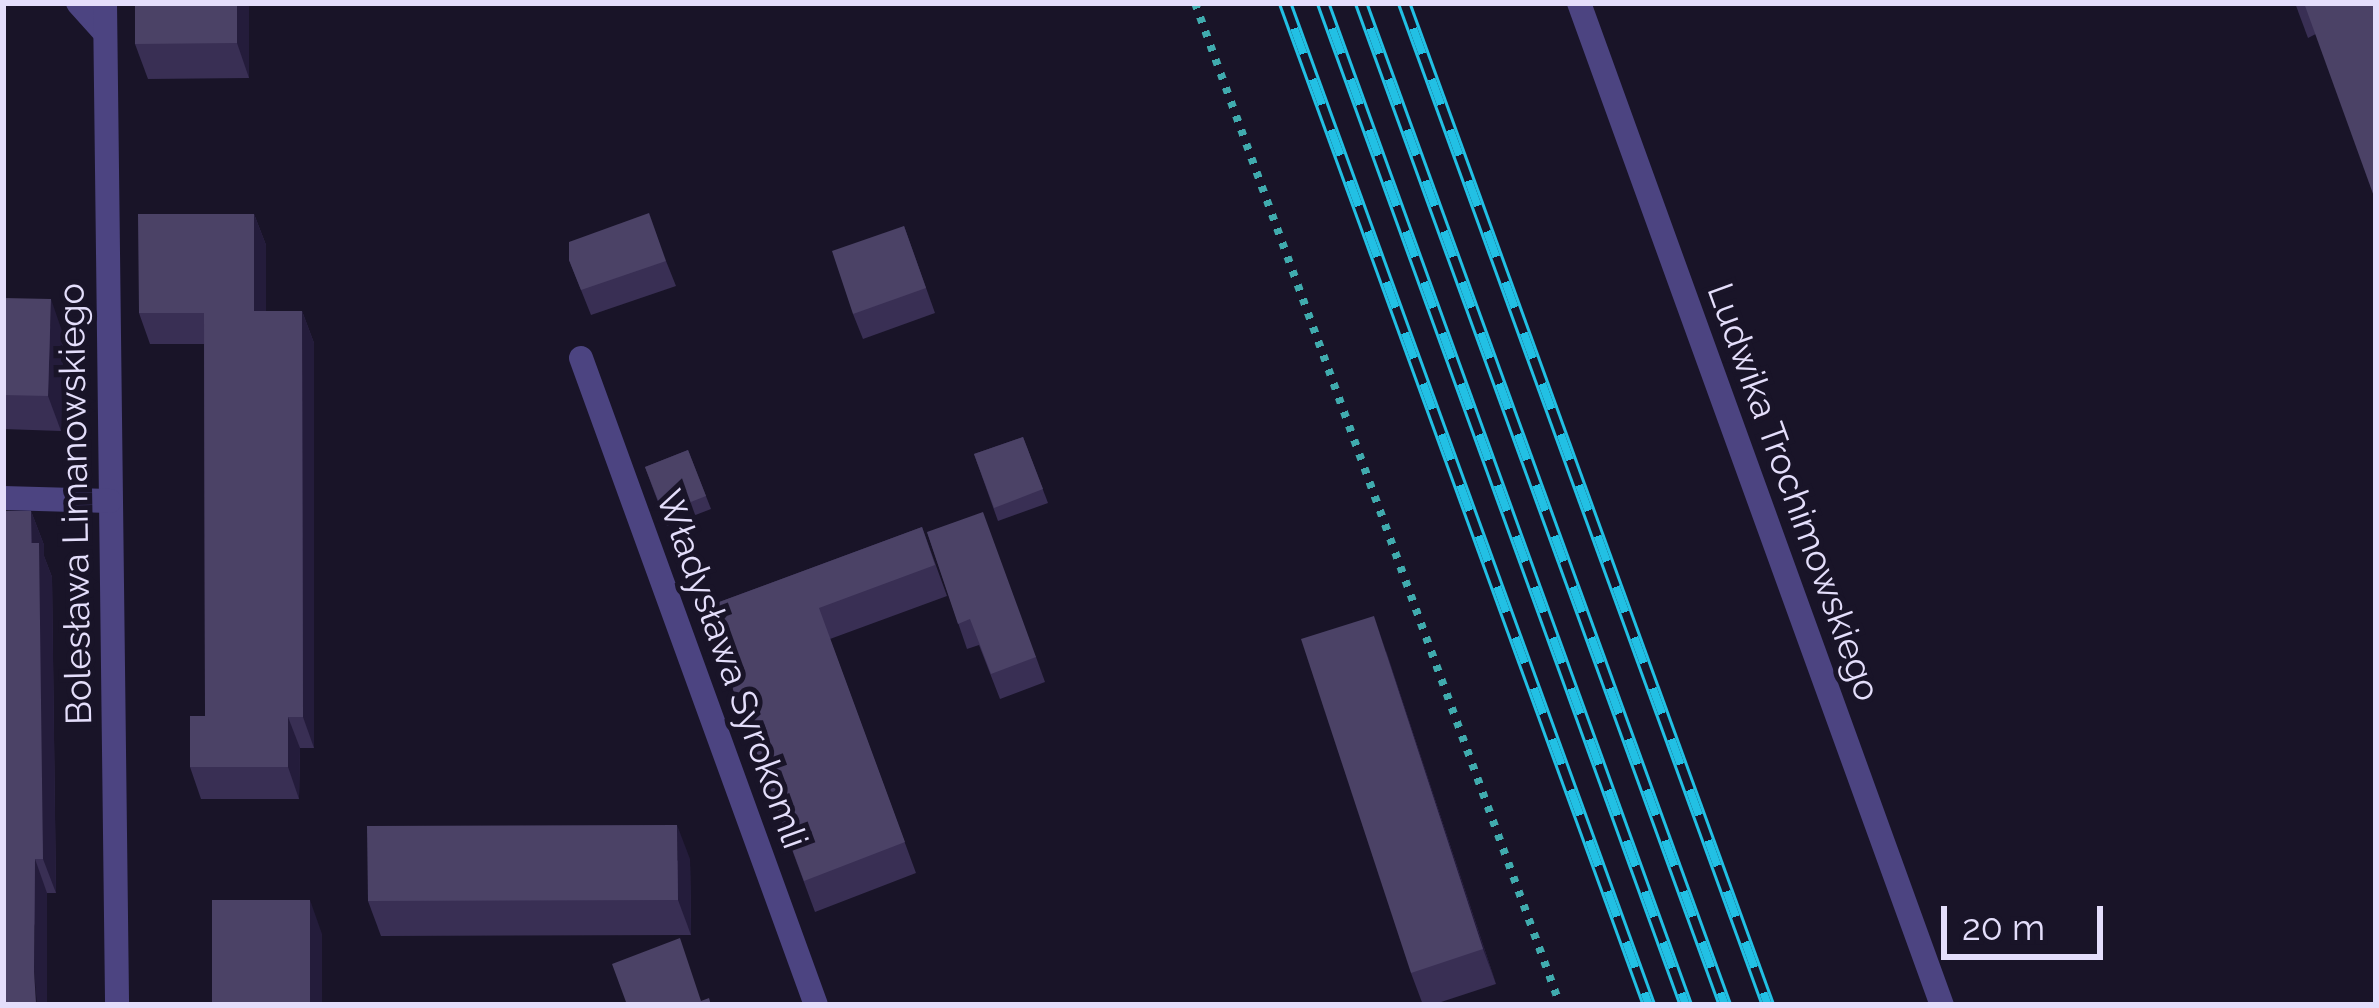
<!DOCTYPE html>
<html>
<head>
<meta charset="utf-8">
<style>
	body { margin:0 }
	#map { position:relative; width:2379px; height:1008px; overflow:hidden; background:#191428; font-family:Raleway,sans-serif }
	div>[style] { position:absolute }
	.path>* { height:8px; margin-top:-4px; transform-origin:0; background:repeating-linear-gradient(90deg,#40abae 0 6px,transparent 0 15px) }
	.minor>* { height:24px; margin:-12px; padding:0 12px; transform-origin:12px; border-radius:12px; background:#4c4481 }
	.rail>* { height:14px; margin-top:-7px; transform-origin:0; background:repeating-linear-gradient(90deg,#191428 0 27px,#22c0e4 0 54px); box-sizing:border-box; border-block:3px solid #22c0e4 }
	.wall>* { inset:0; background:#392f54 }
	.shaded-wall>* { inset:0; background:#241c3b }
	.building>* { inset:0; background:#4b4266 }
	span { translate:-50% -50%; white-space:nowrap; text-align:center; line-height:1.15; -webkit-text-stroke:10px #191428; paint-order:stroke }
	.street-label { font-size:36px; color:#e4defb }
	.frame { position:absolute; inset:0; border:6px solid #e4defb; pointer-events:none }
	.scale { position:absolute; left:1941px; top:906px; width:162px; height:54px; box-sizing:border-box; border:6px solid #e4defb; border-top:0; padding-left:15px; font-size:36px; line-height:42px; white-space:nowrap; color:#e4defb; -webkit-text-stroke:9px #191428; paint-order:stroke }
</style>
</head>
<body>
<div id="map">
	<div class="path">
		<div style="left:1195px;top:3px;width:1066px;rotate:69.98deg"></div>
	</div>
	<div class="minor">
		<div style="left:78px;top:3px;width:40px;rotate:48deg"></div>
		<div style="left:105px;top:3px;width:1002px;rotate:89.31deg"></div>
		<div style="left:1579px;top:3px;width:1066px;rotate:70.09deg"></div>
		<div style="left:581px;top:358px;width:688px;rotate:70.04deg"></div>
		<div style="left:3px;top:498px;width:107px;rotate:1.6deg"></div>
	</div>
	<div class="rail">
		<div style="left:1285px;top:3px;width:1066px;rotate:70.04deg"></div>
		<div style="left:1323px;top:3px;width:1066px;rotate:70.09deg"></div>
		<div style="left:1361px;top:3px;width:1066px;rotate:70.04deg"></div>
		<div style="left:1404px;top:3px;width:1066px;rotate:70.04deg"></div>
	</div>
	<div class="wall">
		<div style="clip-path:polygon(249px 3px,249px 78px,148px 79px,135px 44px)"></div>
		<div style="clip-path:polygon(2295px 3px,2376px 3px,2308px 38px)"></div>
		<div style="clip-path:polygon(254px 214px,266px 245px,266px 311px,302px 311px,314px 343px,314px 748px,300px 748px,299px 799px,201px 799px,190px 767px,205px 716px,204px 344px,150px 344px,139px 313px)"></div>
		<div style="clip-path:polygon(904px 226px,935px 313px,863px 339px,853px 314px)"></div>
		<div style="clip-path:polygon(569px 260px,666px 261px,676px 286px,591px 315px)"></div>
		<div style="clip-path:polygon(3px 298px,63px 334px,61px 431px,3px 429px)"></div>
		<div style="clip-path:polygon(1023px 437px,1048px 503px,998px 521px,974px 454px)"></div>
		<div style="clip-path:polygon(688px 450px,711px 509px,667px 526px,645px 467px)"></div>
		<div style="clip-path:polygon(31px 511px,44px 545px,44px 556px,52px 577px,56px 893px,47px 893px,3px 1005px)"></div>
		<div style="clip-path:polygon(922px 527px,947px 596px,830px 639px,916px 873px,815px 912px,703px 608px)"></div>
		<div style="clip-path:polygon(927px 532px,1036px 657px,1045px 682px,1000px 699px,979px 645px,967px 649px)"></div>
		<div style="clip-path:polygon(1386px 651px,1496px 984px,1432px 1005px,1423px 1005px,1411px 973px)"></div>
		<div style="clip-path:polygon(690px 859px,691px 935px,381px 936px,368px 901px)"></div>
	</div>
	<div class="shaded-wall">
		<div style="clip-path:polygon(237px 3px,249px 3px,249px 78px,237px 43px)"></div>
		<div style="clip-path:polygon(254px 214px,266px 245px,266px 343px,254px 311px)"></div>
		<div style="clip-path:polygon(51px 299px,63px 334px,61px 431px,48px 396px)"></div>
		<div style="clip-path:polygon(302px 311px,314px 343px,314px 748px,303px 717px)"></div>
		<div style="clip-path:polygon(31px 511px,44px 545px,44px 556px,52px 577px,56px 893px,43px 859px)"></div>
		<div style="clip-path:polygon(1374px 616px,1386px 651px,1496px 984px,1483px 949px)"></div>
		<div style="clip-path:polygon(288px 717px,300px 748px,299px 799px,288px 767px)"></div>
		<div style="clip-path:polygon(677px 825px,690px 859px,691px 935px,678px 900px)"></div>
		<div style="clip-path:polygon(35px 859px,47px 893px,47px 1005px,37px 1005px,34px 971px)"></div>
		<div style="clip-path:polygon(310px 900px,322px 934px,322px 1005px,310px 1005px)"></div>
	</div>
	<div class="building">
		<div style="clip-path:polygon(135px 3px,237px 3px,237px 43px,135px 44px)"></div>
		<div style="clip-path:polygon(2304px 3px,2376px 3px,2376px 202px)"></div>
		<div style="clip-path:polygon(649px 213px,666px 261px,581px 290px,569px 260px,569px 242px)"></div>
		<div style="clip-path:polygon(138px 214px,254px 214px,254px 311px,302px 311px,303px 717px,288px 717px,288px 767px,190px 767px,190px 716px,205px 716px,204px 313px,139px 313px)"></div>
		<div style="clip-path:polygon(904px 226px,926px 288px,853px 314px,832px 251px)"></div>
		<div style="clip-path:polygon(3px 298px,51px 299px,48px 396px,3px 395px)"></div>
		<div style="clip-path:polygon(1023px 437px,1043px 489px,994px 508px,974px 454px)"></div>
		<div style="clip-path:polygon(688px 450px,706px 496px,663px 513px,645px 467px)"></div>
		<div style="clip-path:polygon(3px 511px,31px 511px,31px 543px,39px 543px,43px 859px,35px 859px,34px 971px,36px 1003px,44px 1003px,44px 1005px,3px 1005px)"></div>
		<div style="clip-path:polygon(983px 512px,1036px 657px,991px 674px,970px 619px,958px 624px,927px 532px)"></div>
		<div style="clip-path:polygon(922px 527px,935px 565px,819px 608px,905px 842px,804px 881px,703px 608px)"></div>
		<div style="clip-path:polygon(1374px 616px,1483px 949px,1411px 973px,1301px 639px)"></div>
		<div style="clip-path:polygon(677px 825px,678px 900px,368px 901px,367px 826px)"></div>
		<div style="clip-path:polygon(212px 900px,310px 900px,310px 1005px,212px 1005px)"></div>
		<div style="clip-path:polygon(680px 938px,701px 1001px,709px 998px,711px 1005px,618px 1005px,626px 1002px,612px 964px)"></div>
	</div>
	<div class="street-label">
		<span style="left:1794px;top:492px;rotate:70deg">Ludwika Trochimowskiego</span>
		<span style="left:75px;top:504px;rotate:-91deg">Bolesława Limanowskiego</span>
		<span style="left:732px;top:669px;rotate:70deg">Władysława Syrokomli</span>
	</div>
	<div class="frame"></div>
	<div class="scale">20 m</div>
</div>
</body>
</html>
